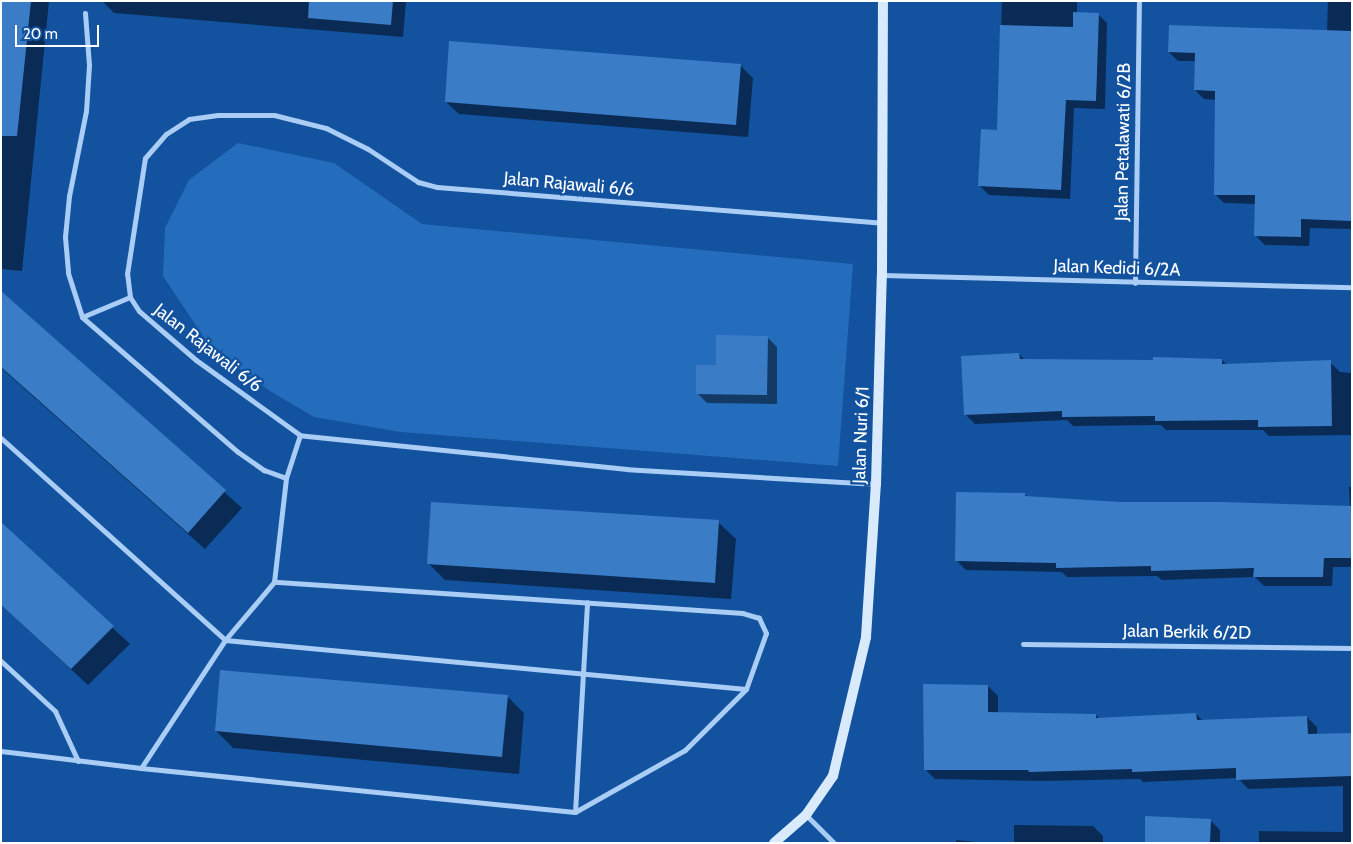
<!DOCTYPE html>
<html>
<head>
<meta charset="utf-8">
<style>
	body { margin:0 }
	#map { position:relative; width:1353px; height:844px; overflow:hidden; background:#12529f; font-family:Cabin,sans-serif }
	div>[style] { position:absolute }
	.green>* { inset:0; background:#246dbd }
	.shadow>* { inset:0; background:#0007 }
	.building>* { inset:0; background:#3b7cc6 }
	.street>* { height:5px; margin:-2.5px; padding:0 2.5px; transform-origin:2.5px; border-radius:2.5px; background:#a9cdf5 }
	.secondary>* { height:10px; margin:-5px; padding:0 5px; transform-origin:5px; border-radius:5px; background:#d9eafd }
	span { translate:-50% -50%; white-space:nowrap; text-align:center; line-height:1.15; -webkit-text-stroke:4.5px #12529f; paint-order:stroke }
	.street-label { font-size:18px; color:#fff }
	.frame { position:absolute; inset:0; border:2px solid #fff; pointer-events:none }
	.scale { position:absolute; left:15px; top:25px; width:84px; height:22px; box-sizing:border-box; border:2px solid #fff; border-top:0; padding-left:6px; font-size:15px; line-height:18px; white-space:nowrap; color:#fff; -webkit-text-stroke:4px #12529f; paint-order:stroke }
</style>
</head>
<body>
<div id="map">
	<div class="green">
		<div style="clip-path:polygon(238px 143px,334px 163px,422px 224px,853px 264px,838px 466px,401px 432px,314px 417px,270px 391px,211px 348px,163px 276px,165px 228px,189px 180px)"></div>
	</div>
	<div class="shadow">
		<div style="clip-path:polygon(1px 1px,49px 1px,22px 271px,1px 269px)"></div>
		<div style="clip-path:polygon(102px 1px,406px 1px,403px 37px,114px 13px)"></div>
		<div style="clip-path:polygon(999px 1px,1077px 1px,1077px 14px,1098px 14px,1107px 23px,1105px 109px,1074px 108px,1070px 199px,989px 195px,980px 186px,998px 131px,1002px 1px)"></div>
		<div style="clip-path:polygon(1328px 1px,1352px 1px,1352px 229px,1310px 228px,1309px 246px,1265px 245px,1256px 236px,1256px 204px,1224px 203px,1215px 194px,1216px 100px,1204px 99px,1195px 90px,1196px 61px,1178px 61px,1169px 52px,1327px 31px)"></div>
		<div style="clip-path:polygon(740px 65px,753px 78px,748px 137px,459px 114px,446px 102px)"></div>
		<div style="clip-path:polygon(2px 293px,242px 508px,205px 549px,1px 368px)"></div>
		<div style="clip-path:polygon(767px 337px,777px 347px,777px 404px,707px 403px,697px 393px,717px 367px)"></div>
		<div style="clip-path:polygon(1019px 354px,1025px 360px,1222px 360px,1227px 365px,1330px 362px,1340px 372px,1352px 373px,1352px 435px,1269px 436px,1263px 430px,1166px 430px,1161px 425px,1073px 426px,1067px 420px,975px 424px,965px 414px)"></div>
		<div style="clip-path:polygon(1349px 487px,1352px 487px,1352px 567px,1333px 567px,1332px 586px,1264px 586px,1255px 577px,1162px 580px,1157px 576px,1067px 577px,1062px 572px,966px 570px,956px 560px,1024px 494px,1028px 497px,1120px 503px,1350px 507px)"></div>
		<div style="clip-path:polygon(718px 522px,736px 539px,731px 599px,445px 580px,428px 563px)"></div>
		<div style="clip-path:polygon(1px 524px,130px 644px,88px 685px,1px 605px)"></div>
		<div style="clip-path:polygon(988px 686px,998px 696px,998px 713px,1096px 715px,1100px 719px,1196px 714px,1203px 721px,1307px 717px,1317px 727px,1317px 735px,1352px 734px,1352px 843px,1259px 843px,1259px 831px,1343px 832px,1343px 786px,1248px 789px,1238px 778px,1143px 782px,1140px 779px,1040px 781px,935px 779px,925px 769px)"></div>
		<div style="clip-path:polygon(507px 696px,524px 713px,519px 774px,233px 748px,216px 731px)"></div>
		<div style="clip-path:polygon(1210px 820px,1220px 830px,1220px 843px,1146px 843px)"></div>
		<div style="clip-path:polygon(1014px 825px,1093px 826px,1103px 836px,1103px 843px,1014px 843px)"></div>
		<div style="clip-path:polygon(956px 840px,986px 843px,956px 843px)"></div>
	</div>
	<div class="building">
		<div style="clip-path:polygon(1px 1px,31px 1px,17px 136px,1px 136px)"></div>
		<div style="clip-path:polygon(309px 1px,393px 1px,391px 25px,308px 18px)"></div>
		<div style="clip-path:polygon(1073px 12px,1099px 13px,1096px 101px,1066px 100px,1061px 190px,978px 186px,981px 129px,997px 130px,1000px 25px,1073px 27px)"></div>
		<div style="clip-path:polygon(1169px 25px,1352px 31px,1352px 221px,1301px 219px,1301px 237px,1254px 236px,1255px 195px,1214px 195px,1215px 91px,1194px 90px,1195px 53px,1168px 52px)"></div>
		<div style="clip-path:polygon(449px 41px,741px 64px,736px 125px,445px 102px)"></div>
		<div style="clip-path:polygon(1px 291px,226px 490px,188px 533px,1px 367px)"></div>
		<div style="clip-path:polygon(716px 335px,768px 336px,767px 395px,696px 394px,696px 365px,716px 365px)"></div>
		<div style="clip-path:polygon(1019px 353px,1020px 359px,1153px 360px,1153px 357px,1222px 359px,1222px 364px,1331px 360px,1332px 426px,1258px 427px,1258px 420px,1155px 421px,1155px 416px,1062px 417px,1062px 411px,964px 415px,961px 356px)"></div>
		<div style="clip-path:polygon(956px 492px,1025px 493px,1025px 496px,1120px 502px,1220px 502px,1352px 506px,1352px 558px,1324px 558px,1323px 577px,1253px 577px,1254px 568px,1151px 571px,1151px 566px,1056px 568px,1056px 563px,955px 561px)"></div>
		<div style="clip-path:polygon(431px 502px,719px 520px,715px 583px,427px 564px)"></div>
		<div style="clip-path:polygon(1px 522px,114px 626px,71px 669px,1px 605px)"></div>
		<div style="clip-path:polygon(220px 670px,508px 695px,502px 757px,215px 731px)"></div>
		<div style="clip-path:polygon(923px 684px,988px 685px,988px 712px,1096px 714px,1096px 718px,1196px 713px,1197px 720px,1307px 716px,1308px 734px,1352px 733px,1352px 776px,1236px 780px,1236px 768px,1132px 772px,1132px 769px,1029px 772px,1028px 770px,924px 770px)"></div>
		<div style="clip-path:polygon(1145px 816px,1211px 819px,1210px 843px,1145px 843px)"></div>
	</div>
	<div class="street">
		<div style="left:85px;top:13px;width:52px;rotate:85.6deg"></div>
		<div style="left:89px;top:65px;width:46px;rotate:93.7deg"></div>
		<div style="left:86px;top:111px;width:87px;rotate:101.3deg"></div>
		<div style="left:69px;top:196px;width:41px;rotate:95.6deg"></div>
		<div style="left:65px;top:237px;width:36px;rotate:85deg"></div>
		<div style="left:68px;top:273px;width:46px;rotate:72.3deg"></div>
		<div style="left:82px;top:317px;width:206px;rotate:40.9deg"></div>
		<div style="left:238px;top:452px;width:32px;rotate:35deg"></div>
		<div style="left:264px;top:470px;width:23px;rotate:20deg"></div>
		<div style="left:882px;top:275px;width:470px;rotate:1.5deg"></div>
		<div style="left:1135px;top:283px;width:282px;rotate:-89.2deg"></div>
		<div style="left:82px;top:317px;width:52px;rotate:-22.6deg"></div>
		<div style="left:1px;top:438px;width:302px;rotate:42deg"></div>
		<div style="left:225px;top:640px;width:523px;rotate:5.37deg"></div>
		<div style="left:746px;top:689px;width:59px;rotate:-70.3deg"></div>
		<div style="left:766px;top:633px;width:17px;rotate:-115deg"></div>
		<div style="left:759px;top:618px;width:17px;rotate:-163deg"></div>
		<div style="left:743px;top:613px;width:470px;rotate:-176.2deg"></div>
		<div style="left:876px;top:484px;width:249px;rotate:-176.6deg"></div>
		<div style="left:627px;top:469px;width:329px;rotate:-174.1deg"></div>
		<div style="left:300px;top:435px;width:128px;rotate:-144.2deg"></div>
		<div style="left:196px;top:360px;width:75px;rotate:-139.3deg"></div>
		<div style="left:139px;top:311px;width:17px;rotate:-123deg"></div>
		<div style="left:130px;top:297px;width:23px;rotate:-97deg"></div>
		<div style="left:127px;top:274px;width:117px;rotate:-81.2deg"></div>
		<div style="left:145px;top:158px;width:32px;rotate:-49deg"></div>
		<div style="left:166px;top:134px;width:27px;rotate:-33deg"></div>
		<div style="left:189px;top:119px;width:29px;rotate:-8deg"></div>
		<div style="left:218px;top:115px;width:56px"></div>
		<div style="left:274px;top:115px;width:54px;rotate:14deg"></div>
		<div style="left:326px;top:128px;width:47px;rotate:26.6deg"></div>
		<div style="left:368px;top:149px;width:60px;rotate:33.4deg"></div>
		<div style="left:418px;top:182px;width:20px;rotate:15deg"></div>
		<div style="left:437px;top:187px;width:446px;rotate:4.6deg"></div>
		<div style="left:1023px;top:644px;width:329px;rotate:0.7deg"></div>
		<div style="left:1px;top:661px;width:74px;rotate:42.8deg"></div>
		<div style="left:55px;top:711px;width:55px;rotate:65.3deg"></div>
		<div style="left:1px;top:751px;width:141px;rotate:6.9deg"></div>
		<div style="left:141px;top:768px;width:436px;rotate:5.8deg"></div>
		<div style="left:575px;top:812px;width:126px;rotate:-29.4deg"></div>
		<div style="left:685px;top:750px;width:86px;rotate:-45deg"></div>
		<div style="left:141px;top:768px;width:153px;rotate:-56.7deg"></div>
		<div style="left:225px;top:640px;width:76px;rotate:-49.8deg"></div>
		<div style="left:274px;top:582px;width:105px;rotate:-83.4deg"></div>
		<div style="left:286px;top:478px;width:45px;rotate:-72deg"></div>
		<div style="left:575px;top:812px;width:210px;rotate:-86.7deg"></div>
		<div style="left:806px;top:815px;width:40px;rotate:45deg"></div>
	</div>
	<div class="secondary">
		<div style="left:774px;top:843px;width:43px;rotate:-41.2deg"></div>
		<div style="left:806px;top:815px;width:47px;rotate:-55.3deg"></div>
		<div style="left:833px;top:776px;width:143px;rotate:-76.6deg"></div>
		<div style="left:866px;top:637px;width:153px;rotate:-86.3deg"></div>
		<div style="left:876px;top:484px;width:209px;rotate:-88.4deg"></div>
		<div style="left:882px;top:275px;width:274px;rotate:-89.8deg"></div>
	</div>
	<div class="street-label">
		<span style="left:1123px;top:142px;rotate:-89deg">Jalan Petalawati 6/2B</span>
		<span style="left:569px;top:184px;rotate:5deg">Jalan Rajawali 6/6</span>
		<span style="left:1117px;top:268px;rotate:2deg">Jalan Kedidi 6/2A</span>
		<span style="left:208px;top:348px;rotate:38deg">Jalan Rajawali 6/6</span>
		<span style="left:861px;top:435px;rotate:-88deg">Jalan Nuri 6/1</span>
		<span style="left:1187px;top:632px;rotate:1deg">Jalan Berkik 6/2D</span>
	</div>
	<div class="frame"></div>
	<div class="scale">20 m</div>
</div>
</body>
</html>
